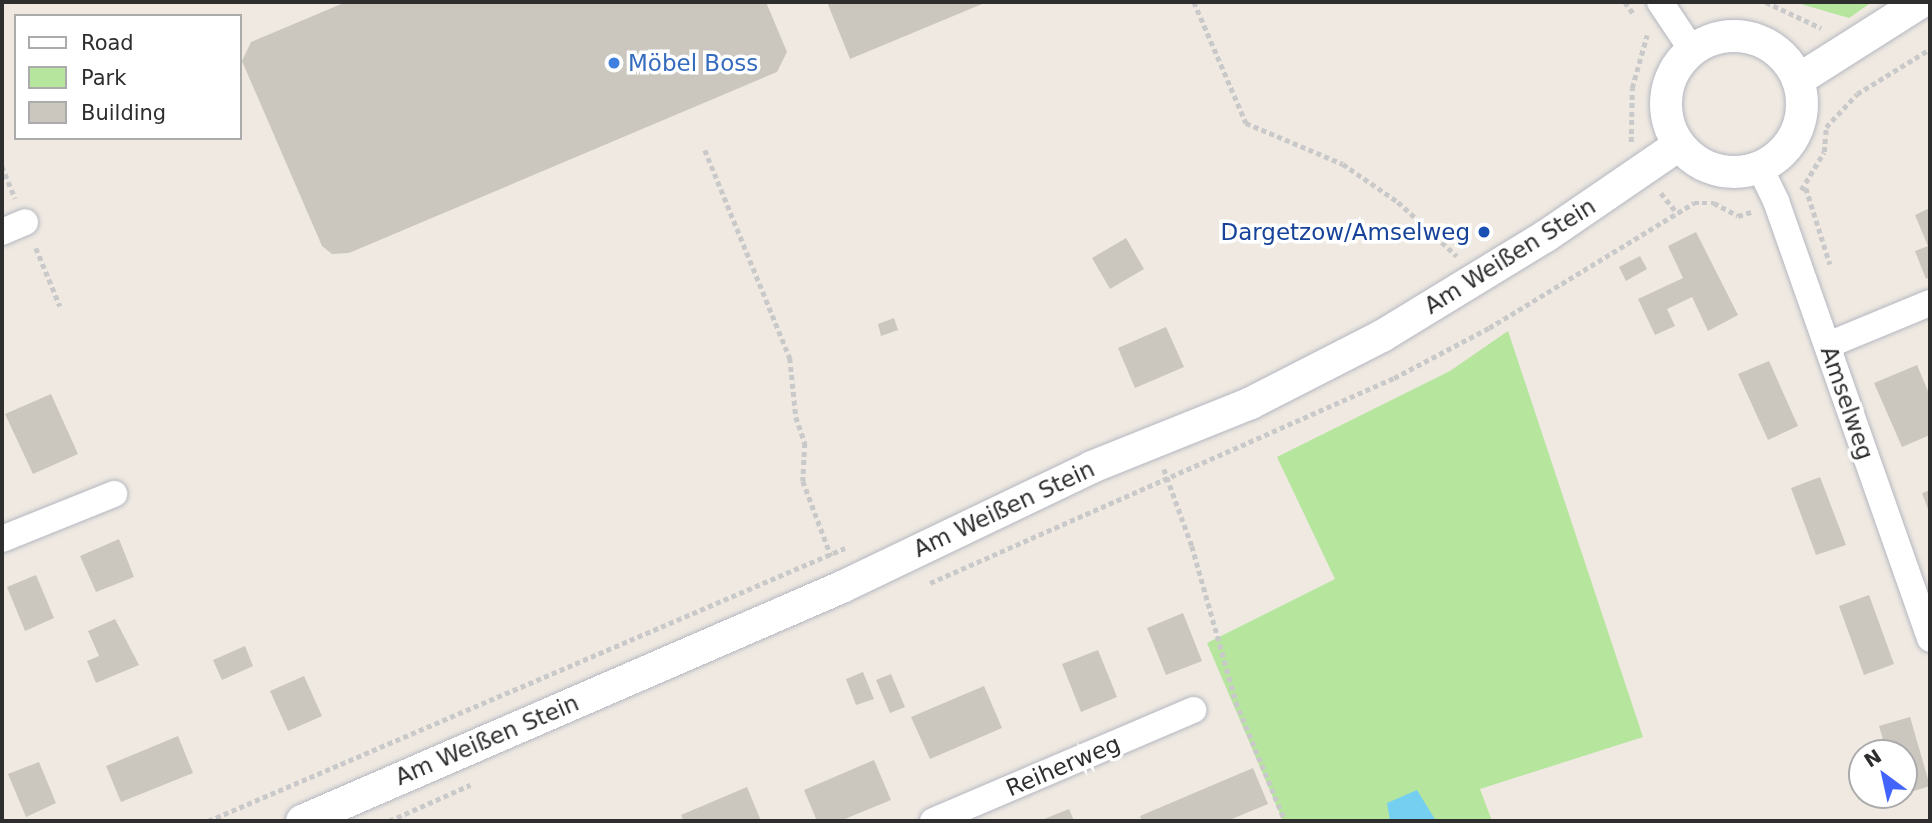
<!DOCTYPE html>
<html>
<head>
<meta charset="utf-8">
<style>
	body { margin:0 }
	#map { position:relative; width:1932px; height:823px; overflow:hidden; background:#efe9e1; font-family:"DejaVu Sans",sans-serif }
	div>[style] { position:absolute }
	.green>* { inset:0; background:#b6e59e }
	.water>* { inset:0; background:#75cff0 }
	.building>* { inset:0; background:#cbc7bf }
	.path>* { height:4.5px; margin-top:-2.25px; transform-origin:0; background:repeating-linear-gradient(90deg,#c9c9c9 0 5px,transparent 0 8.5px) }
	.roads { filter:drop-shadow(0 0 2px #b4b7c1) drop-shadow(0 0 2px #b4b7c1) }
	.minor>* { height:26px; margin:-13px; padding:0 13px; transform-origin:13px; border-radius:13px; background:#fff }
	.tertiary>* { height:32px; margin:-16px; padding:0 16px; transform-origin:16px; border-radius:16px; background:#fff }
	.tertiary>.ring { margin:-16px; padding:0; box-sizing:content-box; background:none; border:32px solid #fff; border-radius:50% }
	.dots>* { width:19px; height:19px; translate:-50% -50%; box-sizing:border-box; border:4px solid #fff; border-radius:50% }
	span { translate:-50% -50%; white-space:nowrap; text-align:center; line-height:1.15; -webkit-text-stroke:7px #fff; paint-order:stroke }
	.shop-label { font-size:23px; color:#366cbe }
	.left { translate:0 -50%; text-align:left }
	.transit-label { font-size:23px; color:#164399 }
	.right { translate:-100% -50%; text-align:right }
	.street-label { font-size:23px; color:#2e2e2e }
	.frame { position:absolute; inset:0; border:4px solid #2e2e2e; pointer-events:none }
	.legend { position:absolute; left:14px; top:14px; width:228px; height:126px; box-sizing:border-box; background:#fff; border:2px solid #ababab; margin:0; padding:9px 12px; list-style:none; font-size:21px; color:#2e2e2e }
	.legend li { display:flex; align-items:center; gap:14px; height:35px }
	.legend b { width:35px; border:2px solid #ababab }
	.north { position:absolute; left:1848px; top:739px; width:70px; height:70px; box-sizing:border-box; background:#fff; border:2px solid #ababab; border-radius:50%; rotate:327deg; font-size:19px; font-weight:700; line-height:28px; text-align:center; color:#2e2e2e }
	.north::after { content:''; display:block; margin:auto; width:24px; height:32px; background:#4264fb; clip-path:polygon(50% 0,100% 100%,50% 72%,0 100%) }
</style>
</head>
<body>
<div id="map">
	<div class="green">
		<div style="clip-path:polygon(1794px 2px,1872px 2px,1849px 18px)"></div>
		<div style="clip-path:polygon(1508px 331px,1643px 737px,1480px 789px,1492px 821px,1283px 821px,1207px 643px,1335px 579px,1277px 457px,1450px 371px)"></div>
	</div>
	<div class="water">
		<div style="clip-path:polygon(1417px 790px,1436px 821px,1390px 821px,1387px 803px)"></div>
	</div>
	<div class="building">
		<div style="clip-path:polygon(346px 2px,766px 2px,787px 52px,777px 72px,349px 253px,332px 254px,322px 246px,242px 61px,251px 42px)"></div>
		<div style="clip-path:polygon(827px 2px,987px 2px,850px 59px)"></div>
		<div style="clip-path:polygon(1930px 208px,1930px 277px,1926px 279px,1915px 251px,1928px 246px,1915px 215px)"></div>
		<div style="clip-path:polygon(1696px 232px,1738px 315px,1708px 331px,1692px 297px,1667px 309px,1675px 326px,1655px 335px,1638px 299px,1683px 278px,1668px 246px)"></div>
		<div style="clip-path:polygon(1126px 238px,1144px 269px,1110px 289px,1092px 258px)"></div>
		<div style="clip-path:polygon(1640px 256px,1647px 269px,1626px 281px,1619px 267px)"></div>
		<div style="clip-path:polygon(894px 318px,898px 330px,881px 336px,878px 324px)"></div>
		<div style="clip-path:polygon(1166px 327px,1184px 367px,1135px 388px,1118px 348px)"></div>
		<div style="clip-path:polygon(1769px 361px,1798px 426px,1768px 440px,1738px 374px)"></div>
		<div style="clip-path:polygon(1917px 365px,1930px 396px,1930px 435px,1902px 447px,1874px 383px)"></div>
		<div style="clip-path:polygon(51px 394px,78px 454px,33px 474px,5px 414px)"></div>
		<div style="clip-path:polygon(1820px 477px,1846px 545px,1816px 555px,1791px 488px)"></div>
		<div style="clip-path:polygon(1930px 490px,1930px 515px,1922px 493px)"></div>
		<div style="clip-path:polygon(119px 539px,134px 577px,96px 592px,80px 556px)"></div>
		<div style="clip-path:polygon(36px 575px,54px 618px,25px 631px,7px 587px)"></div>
		<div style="clip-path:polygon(1869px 595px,1894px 664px,1864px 675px,1839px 606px)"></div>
		<div style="clip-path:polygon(1183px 613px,1202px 661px,1166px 675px,1147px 628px)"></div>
		<div style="clip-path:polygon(115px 619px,139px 665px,96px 683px,87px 661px,99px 656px,88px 631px)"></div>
		<div style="clip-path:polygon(245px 646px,253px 666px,222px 680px,213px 660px)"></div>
		<div style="clip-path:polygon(1098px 650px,1117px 697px,1081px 712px,1062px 664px)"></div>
		<div style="clip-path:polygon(863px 672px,874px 699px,856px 705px,846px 679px)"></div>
		<div style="clip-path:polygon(891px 674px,905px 707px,890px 713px,876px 680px)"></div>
		<div style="clip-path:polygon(304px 676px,322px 716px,288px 731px,270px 691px)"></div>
		<div style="clip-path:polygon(984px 686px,1002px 728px,930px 759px,911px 717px)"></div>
		<div style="clip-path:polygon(1910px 717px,1930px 786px,1904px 794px,1904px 753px,1887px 753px,1879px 726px)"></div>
		<div style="clip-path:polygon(178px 736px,193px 773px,121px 802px,106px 766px)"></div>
		<div style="clip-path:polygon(874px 760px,891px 800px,840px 821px,817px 821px,804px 790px)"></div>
		<div style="clip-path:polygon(39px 762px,56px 803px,26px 817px,8px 774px)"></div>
		<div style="clip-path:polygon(1253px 768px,1268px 804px,1227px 821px,1142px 821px,1140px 816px)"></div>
		<div style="clip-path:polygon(747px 787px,761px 821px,684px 821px,681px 815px)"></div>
		<div style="clip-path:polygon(1069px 809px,1074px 821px,1039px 821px)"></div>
	</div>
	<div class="path">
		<div style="left:1194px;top:2px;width:132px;rotate:66.7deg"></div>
		<div style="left:1246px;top:123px;width:105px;rotate:22.9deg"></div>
		<div style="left:1343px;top:164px;width:67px;rotate:34.6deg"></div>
		<div style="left:1398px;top:202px;width:80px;rotate:42.5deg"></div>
		<div style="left:1625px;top:2px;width:14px;rotate:54deg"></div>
		<div style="left:1766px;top:2px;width:61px;rotate:25.3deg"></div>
		<div style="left:1631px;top:142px;width:54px;rotate:-88.9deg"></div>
		<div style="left:1632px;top:88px;width:55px;rotate:-74.2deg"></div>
		<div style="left:705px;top:150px;width:225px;rotate:67.8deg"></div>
		<div style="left:790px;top:358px;width:59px;rotate:84.2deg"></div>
		<div style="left:796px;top:417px;width:28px;rotate:71deg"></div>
		<div style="left:805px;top:443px;width:38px;rotate:93deg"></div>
		<div style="left:803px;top:481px;width:80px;rotate:69.5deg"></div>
		<div style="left:2px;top:166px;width:35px;rotate:68deg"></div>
		<div style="left:1806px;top:188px;width:80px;rotate:72.5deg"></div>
		<div style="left:1801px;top:190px;width:44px;rotate:-58.8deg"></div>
		<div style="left:1824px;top:152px;width:25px;rotate:-85deg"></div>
		<div style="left:1826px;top:127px;width:45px;rotate:-46.8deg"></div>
		<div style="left:1857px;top:94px;width:86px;rotate:-31.7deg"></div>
		<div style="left:1661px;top:193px;width:26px;rotate:51deg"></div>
		<div style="left:36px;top:248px;width:63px;rotate:67.5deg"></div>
		<div style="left:1164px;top:469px;width:82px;rotate:70deg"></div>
		<div style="left:1192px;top:546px;width:162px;rotate:74.2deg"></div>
		<div style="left:1236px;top:702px;width:129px;rotate:67.6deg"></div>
		<div style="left:930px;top:583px;width:507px;rotate:-23.84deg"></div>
		<div style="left:1394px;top:378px;width:107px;rotate:-27.8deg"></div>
		<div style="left:1489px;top:328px;width:240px;rotate:-31.4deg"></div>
		<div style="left:1694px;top:203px;width:20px"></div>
		<div style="left:1714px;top:203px;width:27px;rotate:28deg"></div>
		<div style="left:1738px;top:216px;width:14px;rotate:-17deg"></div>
		<div style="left:208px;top:821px;width:693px;rotate:-23.2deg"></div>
		<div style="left:389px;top:821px;width:89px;rotate:-24deg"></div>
	</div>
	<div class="roads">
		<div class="minor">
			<div style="left:1660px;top:2px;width:58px;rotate:56.3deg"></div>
			<div style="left:1760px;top:168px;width:37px;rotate:64deg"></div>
			<div style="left:1776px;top:201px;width:464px;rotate:70.6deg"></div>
			<div style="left:2px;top:232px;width:25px;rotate:-23deg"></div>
			<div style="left:1828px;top:345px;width:110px;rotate:-22.4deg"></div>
			<div style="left:2px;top:539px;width:121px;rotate:-21.9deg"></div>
			<div style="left:933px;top:821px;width:283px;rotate:-23.1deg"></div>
		</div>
		<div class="tertiary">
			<div class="ring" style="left:1666px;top:36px;width:104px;height:104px"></div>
			<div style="left:1798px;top:80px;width:146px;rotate:-32.4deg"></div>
			<div style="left:302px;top:821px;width:589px;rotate:-23.43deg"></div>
			<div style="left:842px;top:587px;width:277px;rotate:-25.6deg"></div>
			<div style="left:1092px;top:467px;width:171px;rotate:-21.9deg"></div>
			<div style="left:1251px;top:403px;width:147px;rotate:-27.1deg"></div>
			<div style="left:1382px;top:336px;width:192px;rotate:-31.4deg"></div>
			<div style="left:1546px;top:236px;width:161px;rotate:-34.4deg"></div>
		</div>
	</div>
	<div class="dots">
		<div style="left:614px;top:63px;background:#3f7fe0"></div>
		<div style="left:1484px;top:232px;background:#1a4fb4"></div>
	</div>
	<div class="shop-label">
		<span class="left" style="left:628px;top:63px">Möbel Boss</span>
	</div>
	<div class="transit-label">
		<span class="right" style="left:1470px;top:232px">Dargetzow/Amselweg</span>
	</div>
	<div class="street-label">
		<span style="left:1510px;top:256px;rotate:-32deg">Am Weißen Stein</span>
		<span style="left:1847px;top:403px;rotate:71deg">Amselweg</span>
		<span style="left:1004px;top:509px;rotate:-25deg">Am Weißen Stein</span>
		<span style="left:487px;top:740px;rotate:-23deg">Am Weißen Stein</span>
		<span style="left:1063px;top:766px;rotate:-23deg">Reiherweg</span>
	</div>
	<div class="frame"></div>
	<ul class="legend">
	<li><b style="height:9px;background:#fff"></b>Road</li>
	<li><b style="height:19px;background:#b6e59e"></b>Park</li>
	<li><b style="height:19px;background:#cbc7bf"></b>Building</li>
	</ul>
	<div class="north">N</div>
</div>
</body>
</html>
